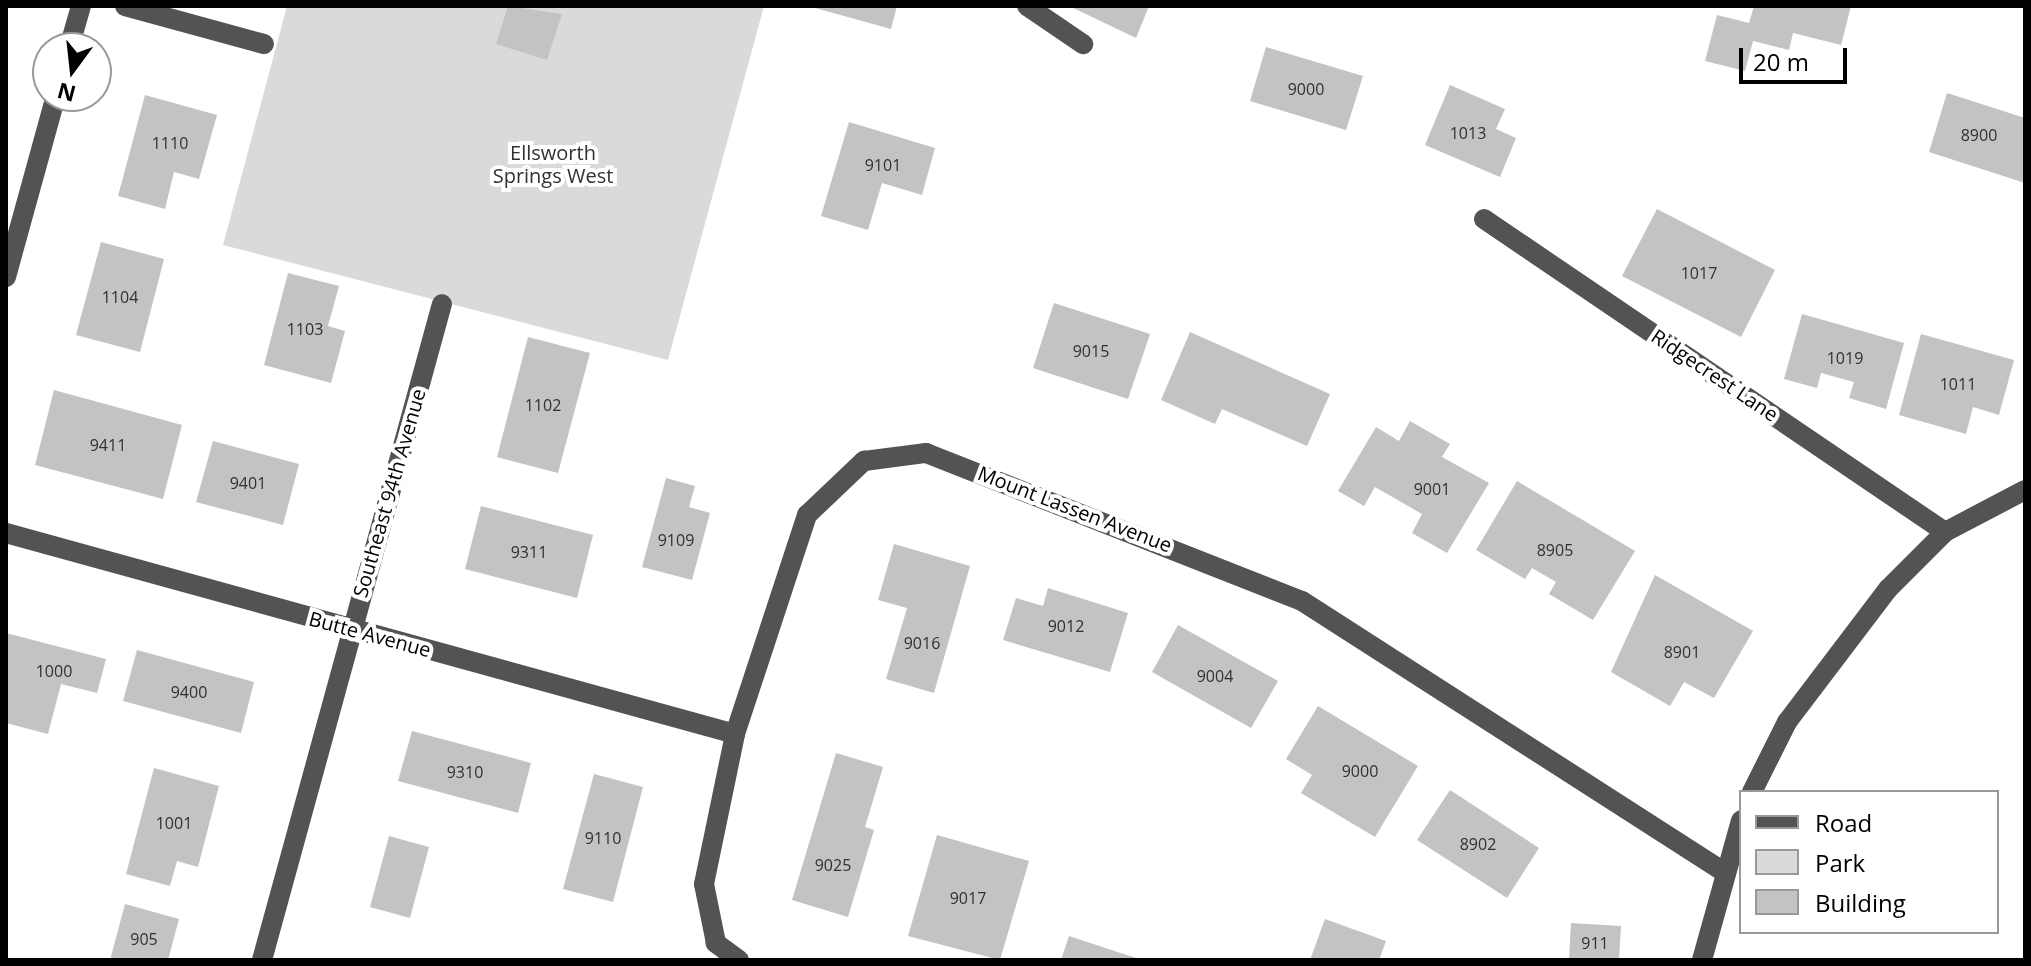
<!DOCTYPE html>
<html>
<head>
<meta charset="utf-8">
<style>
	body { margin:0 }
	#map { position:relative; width:2031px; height:966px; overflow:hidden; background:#fff; font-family:"Open Sans",sans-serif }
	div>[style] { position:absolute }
	.green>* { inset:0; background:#dadada }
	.building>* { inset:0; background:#c3c3c3 }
	.minor>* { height:20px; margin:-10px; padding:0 10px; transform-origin:10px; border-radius:10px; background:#535353 }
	span { translate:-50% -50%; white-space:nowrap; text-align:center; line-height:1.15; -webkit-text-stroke:8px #fff; paint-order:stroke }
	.number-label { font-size:16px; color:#313131 }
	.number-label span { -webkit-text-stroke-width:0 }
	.park-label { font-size:20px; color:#313131 }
	.street-label { font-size:20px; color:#000 }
	.frame { position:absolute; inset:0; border:8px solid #000; pointer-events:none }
	.legend { position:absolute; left:1739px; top:790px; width:260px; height:144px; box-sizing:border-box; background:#fff; border:2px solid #999; margin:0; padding:10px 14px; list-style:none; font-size:24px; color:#000 }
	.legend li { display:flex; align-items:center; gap:16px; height:40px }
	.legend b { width:40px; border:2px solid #999 }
	.north { position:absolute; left:32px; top:32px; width:80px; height:80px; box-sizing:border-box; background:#fff; border:2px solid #999; border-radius:50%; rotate:195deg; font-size:22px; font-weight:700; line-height:32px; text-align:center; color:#000 }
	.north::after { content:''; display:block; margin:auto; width:28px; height:36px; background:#000; clip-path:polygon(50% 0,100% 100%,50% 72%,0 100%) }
	.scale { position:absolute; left:1739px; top:48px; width:108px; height:36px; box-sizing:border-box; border:4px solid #000; border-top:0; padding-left:10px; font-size:24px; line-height:28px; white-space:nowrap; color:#000; -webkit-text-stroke:6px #fff; paint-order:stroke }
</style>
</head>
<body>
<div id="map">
	<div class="green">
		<div style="clip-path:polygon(287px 6px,764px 6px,668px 360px,223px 245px)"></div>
	</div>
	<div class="building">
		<div style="clip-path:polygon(508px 6px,562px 14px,547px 60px,496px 44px)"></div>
		<div style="clip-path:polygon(808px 6px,897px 6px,891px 29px)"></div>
		<div style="clip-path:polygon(1069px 6px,1149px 6px,1136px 38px)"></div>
		<div style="clip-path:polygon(1754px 6px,1851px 6px,1841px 45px,1793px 33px,1789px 50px,1753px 41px,1745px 71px,1705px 61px,1717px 15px,1749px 23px)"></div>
		<div style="clip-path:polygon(1266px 47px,1363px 76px,1346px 130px,1250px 101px)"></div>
		<div style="clip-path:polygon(1450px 85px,1505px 109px,1496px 129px,1516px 138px,1500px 177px,1425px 145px)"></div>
		<div style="clip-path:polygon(1947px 93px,2025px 118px,2025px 183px,1929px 152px)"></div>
		<div style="clip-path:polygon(145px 95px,217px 115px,199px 179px,174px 172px,165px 209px,118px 196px)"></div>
		<div style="clip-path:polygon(849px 122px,935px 148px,922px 195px,882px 183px,868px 230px,821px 216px)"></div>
		<div style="clip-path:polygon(1657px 209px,1775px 270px,1741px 337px,1622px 276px)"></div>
		<div style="clip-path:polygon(101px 242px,164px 259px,140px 352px,76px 335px)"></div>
		<div style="clip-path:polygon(288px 273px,339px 286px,328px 326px,345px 331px,331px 383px,264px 365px)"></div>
		<div style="clip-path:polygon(1054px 303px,1150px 334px,1128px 399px,1033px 368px)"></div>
		<div style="clip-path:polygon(1802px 314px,1904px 343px,1886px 409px,1849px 398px,1854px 382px,1821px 373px,1817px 388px,1784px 379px)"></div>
		<div style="clip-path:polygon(1190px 332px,1330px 394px,1307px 446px,1222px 409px,1215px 424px,1161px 400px)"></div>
		<div style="clip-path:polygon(1921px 334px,2014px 360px,1999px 415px,1973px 407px,1966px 434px,1899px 415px)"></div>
		<div style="clip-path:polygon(528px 337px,590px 353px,558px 473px,497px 457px)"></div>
		<div style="clip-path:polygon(54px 390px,182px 425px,163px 499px,35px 465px)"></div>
		<div style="clip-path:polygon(1410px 421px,1450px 444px,1442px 457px,1489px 483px,1447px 553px,1412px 533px,1422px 514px,1375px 487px,1364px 506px,1338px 491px,1376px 427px,1399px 441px)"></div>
		<div style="clip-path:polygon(213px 441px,299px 464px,283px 525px,196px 502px)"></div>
		<div style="clip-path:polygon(666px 478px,695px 486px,689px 507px,710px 513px,692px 580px,642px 567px)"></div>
		<div style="clip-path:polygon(1517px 481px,1635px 551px,1593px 620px,1549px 594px,1556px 582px,1532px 568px,1525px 579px,1476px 550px)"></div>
		<div style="clip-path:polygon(481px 506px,593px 535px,577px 598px,465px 569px)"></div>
		<div style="clip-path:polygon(894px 544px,970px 566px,934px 693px,886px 679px,907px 608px,878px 600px)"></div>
		<div style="clip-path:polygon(1655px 575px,1753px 631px,1714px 698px,1684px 682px,1670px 706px,1611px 672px)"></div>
		<div style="clip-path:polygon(1048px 588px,1128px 613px,1110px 672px,1003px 640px,1016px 598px,1043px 606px)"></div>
		<div style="clip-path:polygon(1178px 625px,1278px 681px,1251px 728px,1152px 672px)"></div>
		<div style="clip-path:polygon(6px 633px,106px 659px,97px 693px,61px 684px,48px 734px,6px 723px)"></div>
		<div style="clip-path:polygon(137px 650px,254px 682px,241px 733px,123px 701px)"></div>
		<div style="clip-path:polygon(1318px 706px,1418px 766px,1375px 837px,1301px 793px,1312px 775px,1286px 759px)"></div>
		<div style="clip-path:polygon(412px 731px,531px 763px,518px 813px,398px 781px)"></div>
		<div style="clip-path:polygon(836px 753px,883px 767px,865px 827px,874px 830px,848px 917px,792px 900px)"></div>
		<div style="clip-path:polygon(154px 768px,219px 786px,198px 867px,177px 861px,170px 886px,126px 874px)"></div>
		<div style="clip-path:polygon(594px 774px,643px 787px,613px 902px,563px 889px)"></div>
		<div style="clip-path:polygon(1450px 790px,1539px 848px,1507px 898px,1417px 840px)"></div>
		<div style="clip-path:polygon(937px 835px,1029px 861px,1000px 960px,908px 936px)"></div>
		<div style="clip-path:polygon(389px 836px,429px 847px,410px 918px,370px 907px)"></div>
		<div style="clip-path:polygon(125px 904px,179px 919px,168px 960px,110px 960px)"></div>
		<div style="clip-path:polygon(1325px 919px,1386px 941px,1379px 960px,1310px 960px)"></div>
		<div style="clip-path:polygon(1571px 923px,1621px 926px,1619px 960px,1569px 960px)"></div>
		<div style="clip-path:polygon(1069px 936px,1139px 959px,1139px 960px,1061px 960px)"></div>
	</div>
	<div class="minor">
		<div style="left:125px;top:6px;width:144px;rotate:15.3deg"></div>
		<div style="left:1027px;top:6px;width:68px;rotate:34.2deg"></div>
		<div style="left:69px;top:48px;width:44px;rotate:-74.1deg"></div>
		<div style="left:1484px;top:219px;width:557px;rotate:34.17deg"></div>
		<div style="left:6px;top:277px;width:188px;rotate:-74.6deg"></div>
		<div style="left:6px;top:533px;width:756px;rotate:15.41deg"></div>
		<div style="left:1752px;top:792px;width:78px;rotate:-63.4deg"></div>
		<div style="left:1787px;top:722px;width:167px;rotate:-52.8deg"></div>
		<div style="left:1888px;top:589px;width:81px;rotate:-45deg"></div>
		<div style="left:1945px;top:532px;width:90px;rotate:-27.7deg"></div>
		<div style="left:262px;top:960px;width:680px;rotate:-74.66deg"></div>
		<div style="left:739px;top:960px;width:29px;rotate:-144deg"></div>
		<div style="left:716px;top:943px;width:60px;rotate:-101.5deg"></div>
		<div style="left:704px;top:884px;width:153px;rotate:-78.3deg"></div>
		<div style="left:735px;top:734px;width:231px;rotate:-71.8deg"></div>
		<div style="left:807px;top:515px;width:79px;rotate:-43.5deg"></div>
		<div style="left:864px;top:461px;width:63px;rotate:-7.4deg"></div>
		<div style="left:926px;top:453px;width:404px;rotate:21.5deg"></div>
		<div style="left:1302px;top:601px;width:499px;rotate:32.7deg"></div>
		<div style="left:1702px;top:960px;width:145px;rotate:-74.4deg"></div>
	</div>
	<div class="number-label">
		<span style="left:1306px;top:89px">9000</span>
		<span style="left:1468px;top:133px">1013</span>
		<span style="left:1979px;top:135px">8900</span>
		<span style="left:170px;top:143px">1110</span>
		<span style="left:883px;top:165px">9101</span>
		<span style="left:1699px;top:273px">1017</span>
		<span style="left:120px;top:297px">1104</span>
		<span style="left:305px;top:329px">1103</span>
		<span style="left:1091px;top:351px">9015</span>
		<span style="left:1845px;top:358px">1019</span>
		<span style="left:1958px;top:384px">1011</span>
		<span style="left:543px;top:405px">1102</span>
		<span style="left:108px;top:445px">9411</span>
		<span style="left:248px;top:483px">9401</span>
		<span style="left:1432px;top:489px">9001</span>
		<span style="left:676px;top:540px">9109</span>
		<span style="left:1555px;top:550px">8905</span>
		<span style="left:529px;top:552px">9311</span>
		<span style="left:1066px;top:626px">9012</span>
		<span style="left:922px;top:643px">9016</span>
		<span style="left:1682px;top:652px">8901</span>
		<span style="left:54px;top:671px">1000</span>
		<span style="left:1215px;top:676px">9004</span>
		<span style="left:189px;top:692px">9400</span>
		<span style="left:1360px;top:771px">9000</span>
		<span style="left:465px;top:772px">9310</span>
		<span style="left:174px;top:823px">1001</span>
		<span style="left:603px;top:838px">9110</span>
		<span style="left:1478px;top:844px">8902</span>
		<span style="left:833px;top:865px">9025</span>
		<span style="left:968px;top:898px">9017</span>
		<span style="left:144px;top:939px">905</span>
		<span style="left:1595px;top:943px">911</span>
	</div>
	<div class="park-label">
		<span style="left:553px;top:164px">Ellsworth<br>Springs West</span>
	</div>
	<div class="street-label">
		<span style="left:1715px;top:375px;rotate:34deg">Ridgecrest Lane</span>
		<span style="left:389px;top:493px;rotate:-74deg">Southeast 94th Avenue</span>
		<span style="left:1075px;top:509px;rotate:21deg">Mount Lassen Avenue</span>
		<span style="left:370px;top:634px;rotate:15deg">Butte Avenue</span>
	</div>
	<div class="frame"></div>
	<ul class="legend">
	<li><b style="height:10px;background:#535353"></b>Road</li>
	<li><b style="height:22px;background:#dadada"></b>Park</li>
	<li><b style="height:22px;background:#c3c3c3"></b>Building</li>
	</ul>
	<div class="north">N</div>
	<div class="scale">20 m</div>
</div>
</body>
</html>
